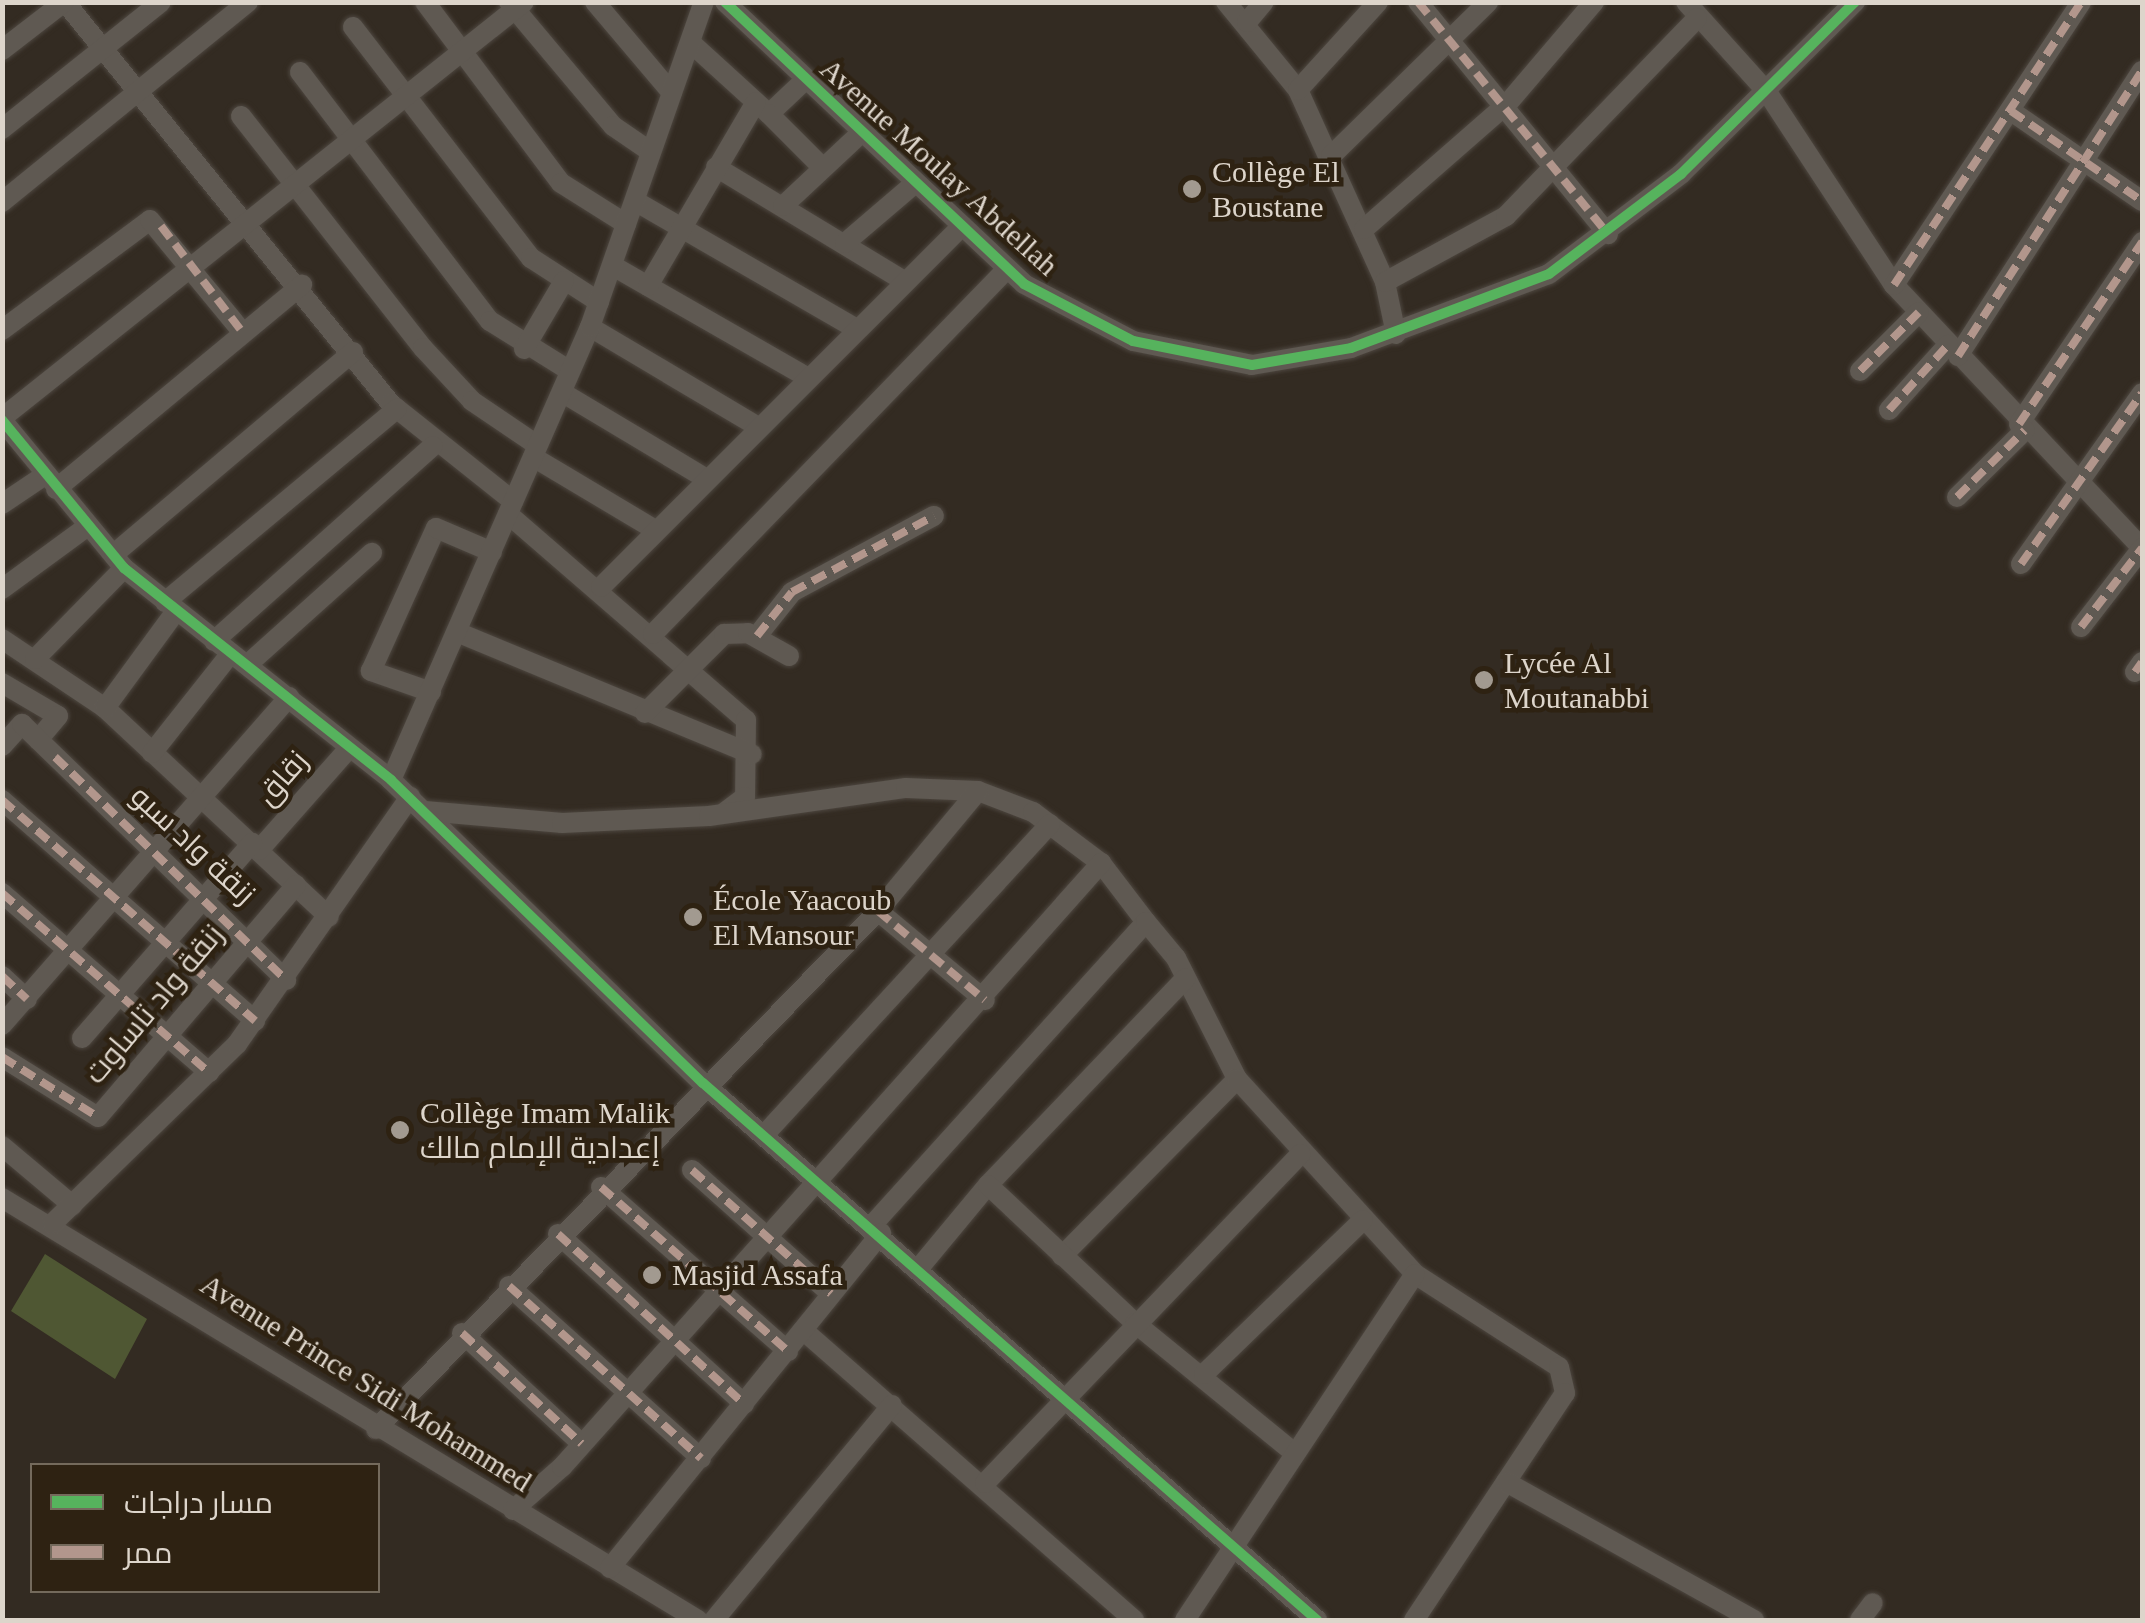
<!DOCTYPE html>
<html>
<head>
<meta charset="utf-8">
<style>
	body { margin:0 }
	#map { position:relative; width:2145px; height:1623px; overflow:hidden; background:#332b22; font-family:"Times New Roman",Cairo,serif }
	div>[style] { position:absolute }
	.green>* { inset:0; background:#4f5733 }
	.roads { filter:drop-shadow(0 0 2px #4d463f) drop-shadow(0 0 2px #4d463f) }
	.minor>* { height:20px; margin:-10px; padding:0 10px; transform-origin:10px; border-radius:10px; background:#5f5952 }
	.quiet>* { height:8px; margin-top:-4px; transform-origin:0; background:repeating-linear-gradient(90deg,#b2968c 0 15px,transparent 0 23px) }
	.cycleway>* { height:10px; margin:-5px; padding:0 5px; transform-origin:5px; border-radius:5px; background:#56b35d }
	.dots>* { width:28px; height:28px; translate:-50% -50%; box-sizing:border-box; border:5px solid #2e2212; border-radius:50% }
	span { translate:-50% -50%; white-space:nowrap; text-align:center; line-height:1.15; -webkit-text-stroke:9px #2e2212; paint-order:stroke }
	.street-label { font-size:30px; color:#ddd5cb }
	.poi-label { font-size:30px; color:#ddd5cb }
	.left { translate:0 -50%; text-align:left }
	.frame { position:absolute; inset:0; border:5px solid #ddd5cb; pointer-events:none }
	.legend { position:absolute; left:30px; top:1463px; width:350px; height:130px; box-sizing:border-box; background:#2e2212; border:2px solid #746a5c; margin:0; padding:12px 18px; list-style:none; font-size:30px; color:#ddd5cb }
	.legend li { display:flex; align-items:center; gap:20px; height:50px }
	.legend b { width:50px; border:2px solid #746a5c }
</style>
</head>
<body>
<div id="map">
	<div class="green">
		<div style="clip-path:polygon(45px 1254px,147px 1319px,115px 1379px,11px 1311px)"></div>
	</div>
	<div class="roads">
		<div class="minor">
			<div style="left:65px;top:2px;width:518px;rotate:50.96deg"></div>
			<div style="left:391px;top:404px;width:156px;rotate:38.5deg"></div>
			<div style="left:425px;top:2px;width:226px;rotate:53.1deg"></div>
			<div style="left:561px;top:183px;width:77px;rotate:32.2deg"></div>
			<div style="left:509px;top:2px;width:162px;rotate:50deg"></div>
			<div style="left:613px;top:126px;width:46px;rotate:34.4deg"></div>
			<div style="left:595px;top:2px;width:119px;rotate:49.8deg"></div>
			<div style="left:725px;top:2px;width:411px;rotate:43.3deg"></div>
			<div style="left:1024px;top:284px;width:123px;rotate:27.6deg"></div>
			<div style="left:1133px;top:341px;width:121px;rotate:11.4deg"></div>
			<div style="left:1252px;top:365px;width:100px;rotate:-9.7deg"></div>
			<div style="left:1351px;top:348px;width:211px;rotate:-20.5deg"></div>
			<div style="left:1549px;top:274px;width:166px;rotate:-37.1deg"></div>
			<div style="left:1681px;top:174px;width:245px;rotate:-44.7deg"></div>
			<div style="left:1226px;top:2px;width:114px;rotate:50.7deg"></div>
			<div style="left:1298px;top:90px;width:211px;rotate:65.6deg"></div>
			<div style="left:1385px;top:282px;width:53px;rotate:78.1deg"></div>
			<div style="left:1418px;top:2px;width:300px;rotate:50.7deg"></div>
			<div style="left:1686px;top:2px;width:121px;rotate:48deg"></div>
			<div style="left:1767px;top:92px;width:231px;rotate:56.7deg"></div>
			<div style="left:1894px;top:285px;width:361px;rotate:46.7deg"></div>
			<div style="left:1247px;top:22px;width:26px;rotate:-50deg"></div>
			<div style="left:353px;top:27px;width:292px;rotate:52.4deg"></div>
			<div style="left:531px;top:258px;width:81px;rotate:32.9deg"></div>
			<div style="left:691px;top:43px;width:105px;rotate:42.3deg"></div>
			<div style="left:769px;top:114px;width:51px;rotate:-43.4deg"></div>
			<div style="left:2px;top:50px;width:78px;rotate:-37.7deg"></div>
			<div style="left:300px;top:72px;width:313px;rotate:52.7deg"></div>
			<div style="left:490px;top:321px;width:94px;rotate:32deg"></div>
			<div style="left:1298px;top:90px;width:119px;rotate:-47.7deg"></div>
			<div style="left:2011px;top:111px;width:159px;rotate:34.5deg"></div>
			<div style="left:769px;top:114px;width:74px;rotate:45deg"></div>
			<div style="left:241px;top:116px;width:295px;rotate:51.9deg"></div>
			<div style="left:423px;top:348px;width:72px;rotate:47.2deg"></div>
			<div style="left:472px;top:401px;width:78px;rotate:34.1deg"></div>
			<div style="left:2px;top:129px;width:203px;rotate:-38.6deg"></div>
			<div style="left:1331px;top:156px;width:220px;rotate:-44.4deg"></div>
			<div style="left:716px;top:167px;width:220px;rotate:31.2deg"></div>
			<div style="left:635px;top:201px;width:254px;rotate:30deg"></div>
			<div style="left:2px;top:202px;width:317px;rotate:-39.1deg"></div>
			<div style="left:783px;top:206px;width:107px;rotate:-43.1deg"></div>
			<div style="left:1364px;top:229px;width:191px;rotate:-41.2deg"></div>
			<div style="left:1508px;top:103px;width:133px;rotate:-49.6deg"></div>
			<div style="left:845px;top:243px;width:91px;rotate:-40.5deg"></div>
			<div style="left:613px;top:266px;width:221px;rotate:29.8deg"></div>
			<div style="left:1385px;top:282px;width:138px;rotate:-28.6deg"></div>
			<div style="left:1506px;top:216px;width:275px;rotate:-46deg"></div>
			<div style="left:1894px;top:285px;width:339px;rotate:-56.5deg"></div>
			<div style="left:648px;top:286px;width:213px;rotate:-59.6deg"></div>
			<div style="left:590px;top:327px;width:192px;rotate:30.7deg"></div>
			<div style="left:2px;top:330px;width:184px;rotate:-36.6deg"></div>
			<div style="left:150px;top:220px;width:146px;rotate:50.5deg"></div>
			<div style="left:524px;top:349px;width:79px;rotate:-59.5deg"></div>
			<div style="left:1958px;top:356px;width:339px;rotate:-57.2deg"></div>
			<div style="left:1860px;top:371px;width:83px;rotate:-45deg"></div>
			<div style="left:563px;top:393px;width:165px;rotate:30.9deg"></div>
			<div style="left:1889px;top:410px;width:88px;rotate:-47.8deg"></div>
			<div style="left:2px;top:418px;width:667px;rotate:-38.55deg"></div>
			<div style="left:2px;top:420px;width:192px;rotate:50.5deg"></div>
			<div style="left:124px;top:568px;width:341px;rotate:38.4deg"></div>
			<div style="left:391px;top:780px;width:435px;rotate:44.2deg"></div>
			<div style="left:703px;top:1083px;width:816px;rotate:41.17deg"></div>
			<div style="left:2019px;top:424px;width:220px;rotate:-55.9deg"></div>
			<div style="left:533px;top:457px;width:144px;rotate:30.8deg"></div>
			<div style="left:56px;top:489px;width:320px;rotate:-39.7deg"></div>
			<div style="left:1957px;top:497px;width:95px;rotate:-44.6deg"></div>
			<div style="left:2px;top:504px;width:52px;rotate:-34deg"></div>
			<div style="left:508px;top:514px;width:315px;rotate:40.9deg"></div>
			<div style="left:746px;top:720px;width:77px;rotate:90.7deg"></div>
			<div style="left:745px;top:797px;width:25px;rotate:143deg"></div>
			<div style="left:114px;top:554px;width:313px;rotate:-40.2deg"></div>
			<div style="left:2021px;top:564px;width:209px;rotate:-54.7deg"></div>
			<div style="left:601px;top:587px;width:511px;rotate:-45deg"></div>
			<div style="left:2px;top:589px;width:107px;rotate:-36.2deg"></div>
			<div style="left:165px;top:602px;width:302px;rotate:-39.8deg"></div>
			<div style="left:2081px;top:627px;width:100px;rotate:-52.3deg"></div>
			<div style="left:457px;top:632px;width:319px;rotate:22.5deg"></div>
			<div style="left:653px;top:634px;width:508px;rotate:-45.88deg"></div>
			<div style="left:757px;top:636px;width:56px;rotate:-51.5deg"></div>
			<div style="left:792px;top:592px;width:161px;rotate:-28.2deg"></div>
			<div style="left:2px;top:639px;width:124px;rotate:33.8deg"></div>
			<div style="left:105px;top:708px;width:306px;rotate:43deg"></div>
			<div style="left:214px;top:641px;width:293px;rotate:-41.7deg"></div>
			<div style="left:35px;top:659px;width:127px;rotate:-45.6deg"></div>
			<div style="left:247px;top:665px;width:168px;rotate:-41.9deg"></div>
			<div style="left:2135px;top:672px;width:12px;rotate:-55deg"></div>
			<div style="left:2px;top:683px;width:65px;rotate:30.5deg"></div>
			<div style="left:58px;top:716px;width:31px;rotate:130deg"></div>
			<div style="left:431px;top:692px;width:64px;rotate:-160.7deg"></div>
			<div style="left:371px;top:671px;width:157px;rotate:-65.6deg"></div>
			<div style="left:436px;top:528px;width:61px;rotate:23.2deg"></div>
			<div style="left:105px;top:708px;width:120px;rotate:-53.8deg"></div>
			<div style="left:645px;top:713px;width:112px;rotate:-45deg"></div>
			<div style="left:724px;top:634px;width:24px;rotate:-2deg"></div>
			<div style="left:748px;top:633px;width:47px;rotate:29.3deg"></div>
			<div style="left:2px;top:746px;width:30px;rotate:-48deg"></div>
			<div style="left:22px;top:724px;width:368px;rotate:44.1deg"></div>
			<div style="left:152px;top:753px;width:127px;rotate:-51.7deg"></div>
			<div style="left:391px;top:780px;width:495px;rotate:-66.3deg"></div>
			<div style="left:590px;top:327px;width:344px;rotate:-70.7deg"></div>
			<div style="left:2px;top:800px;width:336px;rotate:41.1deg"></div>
			<div style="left:425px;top:811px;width:138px;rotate:5deg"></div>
			<div style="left:562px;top:823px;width:147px;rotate:-2.7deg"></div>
			<div style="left:709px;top:816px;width:199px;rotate:-8.1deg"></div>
			<div style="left:906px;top:788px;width:72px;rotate:2.4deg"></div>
			<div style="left:978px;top:791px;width:59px;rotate:20.9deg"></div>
			<div style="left:1033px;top:812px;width:85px;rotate:36.9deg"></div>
			<div style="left:1101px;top:863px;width:74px;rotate:52.7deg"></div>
			<div style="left:1146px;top:922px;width:409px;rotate:132.1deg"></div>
			<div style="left:259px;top:850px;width:137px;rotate:-48.5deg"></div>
			<div style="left:2px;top:893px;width:274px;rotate:40.9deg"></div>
			<div style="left:878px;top:911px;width:139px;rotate:39.8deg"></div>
			<div style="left:1146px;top:922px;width:47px;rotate:50.2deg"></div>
			<div style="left:1176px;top:958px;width:136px;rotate:63.2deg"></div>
			<div style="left:2px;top:976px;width:34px;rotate:43deg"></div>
			<div style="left:2px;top:1025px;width:436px;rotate:-48.8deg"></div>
			<div style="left:82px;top:1038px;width:259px;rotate:-48.9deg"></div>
			<div style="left:2px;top:1057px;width:113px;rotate:32deg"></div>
			<div style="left:98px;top:1117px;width:305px;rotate:-49.5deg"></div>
			<div style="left:765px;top:1134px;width:421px;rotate:-47.4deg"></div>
			<div style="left:2px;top:1146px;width:92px;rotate:40.1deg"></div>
			<div style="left:692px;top:1170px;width:186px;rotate:41.7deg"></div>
			<div style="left:988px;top:1185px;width:286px;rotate:-46.3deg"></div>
			<div style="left:601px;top:1187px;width:249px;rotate:41.3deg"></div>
			<div style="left:2px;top:1198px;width:814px;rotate:31.23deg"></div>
			<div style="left:53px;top:1223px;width:257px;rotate:-44.2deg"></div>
			<div style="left:237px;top:1044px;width:302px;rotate:-55deg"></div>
			<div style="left:558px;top:1234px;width:252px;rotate:42.4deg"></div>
			<div style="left:1062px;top:1256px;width:249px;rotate:-45.3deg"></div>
			<div style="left:1237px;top:1079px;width:264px;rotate:47.6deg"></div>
			<div style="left:1415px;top:1274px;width:171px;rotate:32.9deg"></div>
			<div style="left:1559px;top:1367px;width:27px;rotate:77deg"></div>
			<div style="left:1565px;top:1393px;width:273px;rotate:123.6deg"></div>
			<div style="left:919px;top:1268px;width:108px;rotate:-50.3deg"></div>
			<div style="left:988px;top:1185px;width:202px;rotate:43.2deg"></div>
			<div style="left:1135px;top:1323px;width:203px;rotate:39.2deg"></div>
			<div style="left:509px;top:1286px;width:258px;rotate:41.9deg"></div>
			<div style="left:803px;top:1330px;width:440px;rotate:41.2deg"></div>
			<div style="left:462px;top:1333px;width:163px;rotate:42.8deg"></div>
			<div style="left:1204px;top:1374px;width:221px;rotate:-44.1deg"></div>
			<div style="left:376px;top:1429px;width:721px;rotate:-45.9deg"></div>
			<div style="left:878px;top:911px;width:156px;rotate:-50.2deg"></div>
			<div style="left:1506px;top:1482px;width:284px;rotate:29.1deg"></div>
			<div style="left:985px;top:1483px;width:456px;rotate:-46.2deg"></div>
			<div style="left:513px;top:1510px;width:65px;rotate:-41.3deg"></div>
			<div style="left:562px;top:1467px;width:810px;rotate:-48.25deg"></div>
			<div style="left:610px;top:1568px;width:431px;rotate:-51deg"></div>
			<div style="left:714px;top:1620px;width:279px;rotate:-50.4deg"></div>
			<div style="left:1185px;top:1620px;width:415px;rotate:-56.4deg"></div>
			<div style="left:1860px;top:1620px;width:21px;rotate:-53deg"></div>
		</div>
	</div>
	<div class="quiet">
		<div style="left:1418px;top:2px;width:300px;rotate:50.7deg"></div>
		<div style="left:2011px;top:111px;width:159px;rotate:34.5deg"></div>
		<div style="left:161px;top:226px;width:135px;rotate:52.5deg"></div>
		<div style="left:1894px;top:285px;width:339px;rotate:-56.5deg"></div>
		<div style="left:1958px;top:356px;width:339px;rotate:-57.2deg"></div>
		<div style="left:1860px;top:371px;width:83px;rotate:-45deg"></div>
		<div style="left:1889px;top:410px;width:88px;rotate:-47.8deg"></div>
		<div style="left:2019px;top:424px;width:220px;rotate:-55.9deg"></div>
		<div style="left:1957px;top:497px;width:95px;rotate:-44.6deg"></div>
		<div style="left:2021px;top:564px;width:209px;rotate:-54.7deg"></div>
		<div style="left:2081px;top:627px;width:100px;rotate:-52.3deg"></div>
		<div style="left:757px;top:636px;width:56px;rotate:-51.5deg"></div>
		<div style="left:792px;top:592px;width:161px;rotate:-28.2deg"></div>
		<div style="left:2135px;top:672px;width:12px;rotate:-55deg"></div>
		<div style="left:55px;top:757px;width:321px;rotate:44deg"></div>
		<div style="left:2px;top:800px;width:336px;rotate:41.1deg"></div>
		<div style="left:2px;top:893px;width:274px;rotate:40.9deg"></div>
		<div style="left:878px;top:911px;width:139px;rotate:39.8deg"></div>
		<div style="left:2px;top:976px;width:34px;rotate:43deg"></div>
		<div style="left:2px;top:1057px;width:113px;rotate:32deg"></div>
		<div style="left:692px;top:1170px;width:186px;rotate:41.7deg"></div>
		<div style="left:601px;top:1187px;width:249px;rotate:41.3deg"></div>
		<div style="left:558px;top:1234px;width:252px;rotate:42.4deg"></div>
		<div style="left:509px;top:1286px;width:258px;rotate:41.9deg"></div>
		<div style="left:462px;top:1333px;width:163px;rotate:42.8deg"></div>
	</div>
	<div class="cycleway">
		<div style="left:725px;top:2px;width:411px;rotate:43.3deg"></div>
		<div style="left:1024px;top:284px;width:123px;rotate:27.6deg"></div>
		<div style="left:1133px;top:341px;width:121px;rotate:11.4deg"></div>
		<div style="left:1252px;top:365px;width:100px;rotate:-9.7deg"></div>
		<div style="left:1351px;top:348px;width:211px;rotate:-20.5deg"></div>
		<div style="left:1549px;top:274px;width:166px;rotate:-37.1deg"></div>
		<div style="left:1681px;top:174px;width:245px;rotate:-44.7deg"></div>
		<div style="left:2px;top:420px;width:192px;rotate:50.5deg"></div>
		<div style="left:124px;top:568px;width:341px;rotate:38.4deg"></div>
		<div style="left:391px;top:780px;width:435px;rotate:44.2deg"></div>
		<div style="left:703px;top:1083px;width:816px;rotate:41.17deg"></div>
	</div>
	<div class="dots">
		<div style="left:1192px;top:189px;background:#a29a90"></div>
		<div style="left:1484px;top:680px;background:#a29a90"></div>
		<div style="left:693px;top:917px;background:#a29a90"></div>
		<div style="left:400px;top:1130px;background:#a29a90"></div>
		<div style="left:652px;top:1275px;background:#a29a90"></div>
	</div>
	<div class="street-label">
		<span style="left:939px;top:167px;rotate:42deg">Avenue Moulay Abdellah</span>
		<span style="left:282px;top:778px;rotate:-49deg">زقاق</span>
		<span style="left:193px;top:845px;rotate:43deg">زنقة واد سبو</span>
		<span style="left:154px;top:1004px;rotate:-50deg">زنقة واد تاساوت</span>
		<span style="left:366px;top:1383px;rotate:32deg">Avenue Prince Sidi Mohammed</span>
	</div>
	<div class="poi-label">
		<span class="left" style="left:1212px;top:189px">Collège El<br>Boustane</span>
		<span class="left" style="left:1504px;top:680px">Lycée Al<br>Moutanabbi</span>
		<span class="left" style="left:713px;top:917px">École Yaacoub<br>El Mansour</span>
		<span class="left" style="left:420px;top:1130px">Collège Imam Malik<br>إعدادية الإمام مالك</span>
		<span class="left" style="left:672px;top:1275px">Masjid Assafa</span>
	</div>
	<div class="frame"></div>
	<ul class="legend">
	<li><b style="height:12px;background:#56b35d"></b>مسار دراجات</li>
	<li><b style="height:12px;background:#b2968c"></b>ممر</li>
	</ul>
</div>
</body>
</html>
